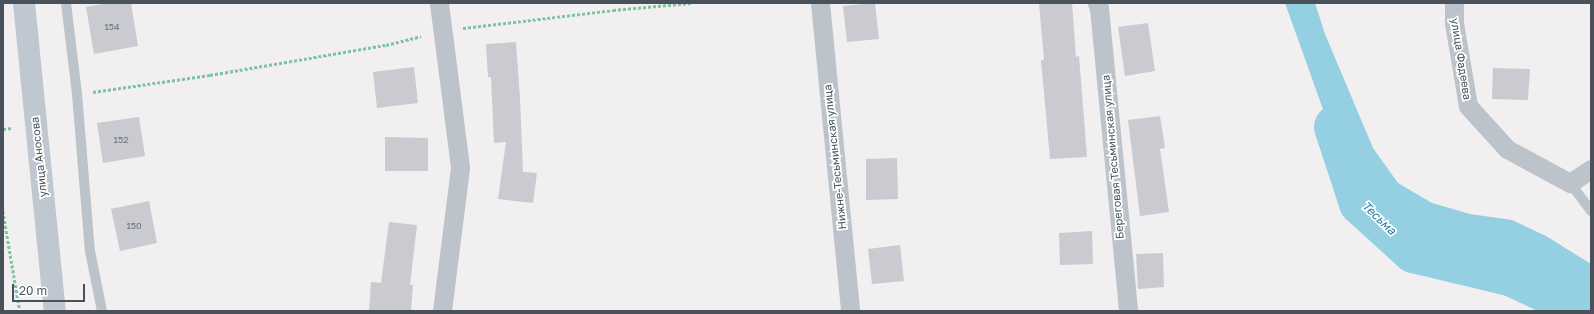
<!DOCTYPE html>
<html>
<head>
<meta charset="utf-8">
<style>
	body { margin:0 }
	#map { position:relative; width:1594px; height:314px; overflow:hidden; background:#f1efef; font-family:"Golos Text",sans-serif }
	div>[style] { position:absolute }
	.water>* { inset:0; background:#94d0e2 }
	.river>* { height:44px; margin:-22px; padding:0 22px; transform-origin:22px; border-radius:22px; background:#94d0e2 }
	.building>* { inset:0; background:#c9cbd1 }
	.path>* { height:2.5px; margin-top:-1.25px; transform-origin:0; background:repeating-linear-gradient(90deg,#7ec4a3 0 3px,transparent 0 5px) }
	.service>* { height:10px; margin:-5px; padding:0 5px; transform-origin:5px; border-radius:5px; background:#bcc3ca }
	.minor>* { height:19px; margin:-9.5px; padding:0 9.5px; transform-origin:9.5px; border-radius:9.5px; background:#bcc3ca }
	.secondary>* { height:22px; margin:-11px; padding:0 11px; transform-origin:11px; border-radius:11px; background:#bfc7d1 }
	span { translate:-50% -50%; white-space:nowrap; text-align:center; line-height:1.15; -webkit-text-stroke:3.5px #fff; paint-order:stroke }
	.number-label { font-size:9px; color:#697078 }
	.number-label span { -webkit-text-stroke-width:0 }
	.street-label { font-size:11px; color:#49525a }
	.water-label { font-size:12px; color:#1c7d9a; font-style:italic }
	.frame { position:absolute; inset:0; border:4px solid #49525a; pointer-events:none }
	.scale { position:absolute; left:12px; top:284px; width:73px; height:18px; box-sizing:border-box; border:2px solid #49525a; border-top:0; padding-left:5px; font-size:12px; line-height:14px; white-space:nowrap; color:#49525a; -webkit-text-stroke:3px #fff; paint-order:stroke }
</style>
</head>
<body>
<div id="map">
	<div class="water">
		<div style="clip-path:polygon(1285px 3px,1315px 3px,1325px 34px,1373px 148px,1398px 183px,1432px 203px,1470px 214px,1512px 220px,1546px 236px,1591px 264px,1591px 310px,1517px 278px,1460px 259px,1424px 258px,1402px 241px,1381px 222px,1360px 193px,1339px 154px)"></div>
	</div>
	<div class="river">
		<div style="left:1336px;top:127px;width:80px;rotate:71.8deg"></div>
		<div style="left:1361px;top:203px;width:72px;rotate:42.2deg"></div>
		<div style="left:1414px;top:251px;width:102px;rotate:13.6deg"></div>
		<div style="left:1513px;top:275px;width:84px;rotate:25.3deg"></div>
	</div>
	<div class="building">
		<div style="clip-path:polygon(108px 3px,131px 3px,138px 46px,94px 54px,86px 7px)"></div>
		<div style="clip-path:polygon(875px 3px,879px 39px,847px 42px,843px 6px)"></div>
		<div style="clip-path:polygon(1039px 3px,1072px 3px,1076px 57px,1079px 56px,1087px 157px,1050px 159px,1041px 60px,1044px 60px)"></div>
		<div style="clip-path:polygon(1148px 23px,1155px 71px,1125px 76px,1118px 27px)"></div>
		<div style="clip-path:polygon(516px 42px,520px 98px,523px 172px,537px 173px,533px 203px,498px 199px,506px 142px,494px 143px,491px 77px,488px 77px,486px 44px)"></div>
		<div style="clip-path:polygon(414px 67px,418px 103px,377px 108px,373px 72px)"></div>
		<div style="clip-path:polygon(1493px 68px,1530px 69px,1528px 100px,1492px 99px)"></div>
		<div style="clip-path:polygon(1160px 116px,1165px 148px,1160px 149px,1169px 212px,1140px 216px,1128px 120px)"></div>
		<div style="clip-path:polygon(139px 117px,145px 156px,103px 163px,97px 123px)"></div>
		<div style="clip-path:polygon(385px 137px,428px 138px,428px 171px,385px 171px)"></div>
		<div style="clip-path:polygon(897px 158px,898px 199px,866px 200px,866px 159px)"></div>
		<div style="clip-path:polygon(149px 201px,157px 243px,120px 251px,111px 209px)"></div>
		<div style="clip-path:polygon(389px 222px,417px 225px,410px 285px,413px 285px,411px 311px,369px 311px,371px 282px,381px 283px)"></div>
		<div style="clip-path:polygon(1092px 231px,1093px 264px,1060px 265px,1059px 233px)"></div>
		<div style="clip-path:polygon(900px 245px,904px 281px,872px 284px,868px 249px)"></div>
		<div style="clip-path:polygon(1163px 253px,1164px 287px,1138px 289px,1136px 254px)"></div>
	</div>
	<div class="path">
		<div style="left:463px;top:28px;width:151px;rotate:-6.8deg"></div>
		<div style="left:613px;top:10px;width:78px;rotate:-5.1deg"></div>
		<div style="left:93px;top:92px;width:118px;rotate:-8.3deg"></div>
		<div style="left:210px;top:75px;width:179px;rotate:-9.7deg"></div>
		<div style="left:386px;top:45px;width:36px;rotate:-14deg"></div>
		<div style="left:3px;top:129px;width:9px;rotate:-6deg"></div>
		<div style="left:3px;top:211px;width:101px;rotate:80.4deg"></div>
	</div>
	<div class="service">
		<div style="left:66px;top:3px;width:92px;rotate:83.1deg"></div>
		<div style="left:77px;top:94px;width:158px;rotate:85.3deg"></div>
		<div style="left:90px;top:251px;width:61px;rotate:78.7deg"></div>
		<div style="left:1570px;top:183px;width:35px;rotate:53deg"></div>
	</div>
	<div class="minor">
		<div style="left:439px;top:3px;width:166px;rotate:82.7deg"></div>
		<div style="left:460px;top:168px;width:144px;rotate:97.2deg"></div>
		<div style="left:820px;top:3px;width:309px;rotate:84.4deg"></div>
		<div style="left:1097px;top:3px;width:5px;rotate:68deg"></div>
		<div style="left:1099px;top:8px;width:304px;rotate:84.5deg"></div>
		<div style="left:1454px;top:3px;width:20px;rotate:90deg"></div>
		<div style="left:1454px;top:23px;width:84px;rotate:80.4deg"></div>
		<div style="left:1468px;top:106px;width:58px;rotate:47.8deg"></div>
		<div style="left:1507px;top:149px;width:72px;rotate:28.4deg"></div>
		<div style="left:1570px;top:183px;width:25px;rotate:-34deg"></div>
	</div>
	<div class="secondary">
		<div style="left:24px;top:3px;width:310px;rotate:84.3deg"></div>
	</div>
	<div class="number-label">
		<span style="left:112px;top:27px">154</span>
		<span style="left:121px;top:140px">152</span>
		<span style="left:134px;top:226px">150</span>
	</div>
	<div class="street-label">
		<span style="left:1461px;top:59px;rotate:81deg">улица Фадеева</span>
		<span style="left:39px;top:157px;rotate:-96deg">улица Аносова</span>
		<span style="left:835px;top:157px;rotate:-96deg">Нижне-Тесьминская улица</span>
		<span style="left:1113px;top:157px;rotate:-95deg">Береговая Тесьминская улица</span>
	</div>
	<div class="water-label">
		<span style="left:1379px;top:218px;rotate:44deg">Тесьма</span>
	</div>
	<div class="frame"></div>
	<div class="scale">20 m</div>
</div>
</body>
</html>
